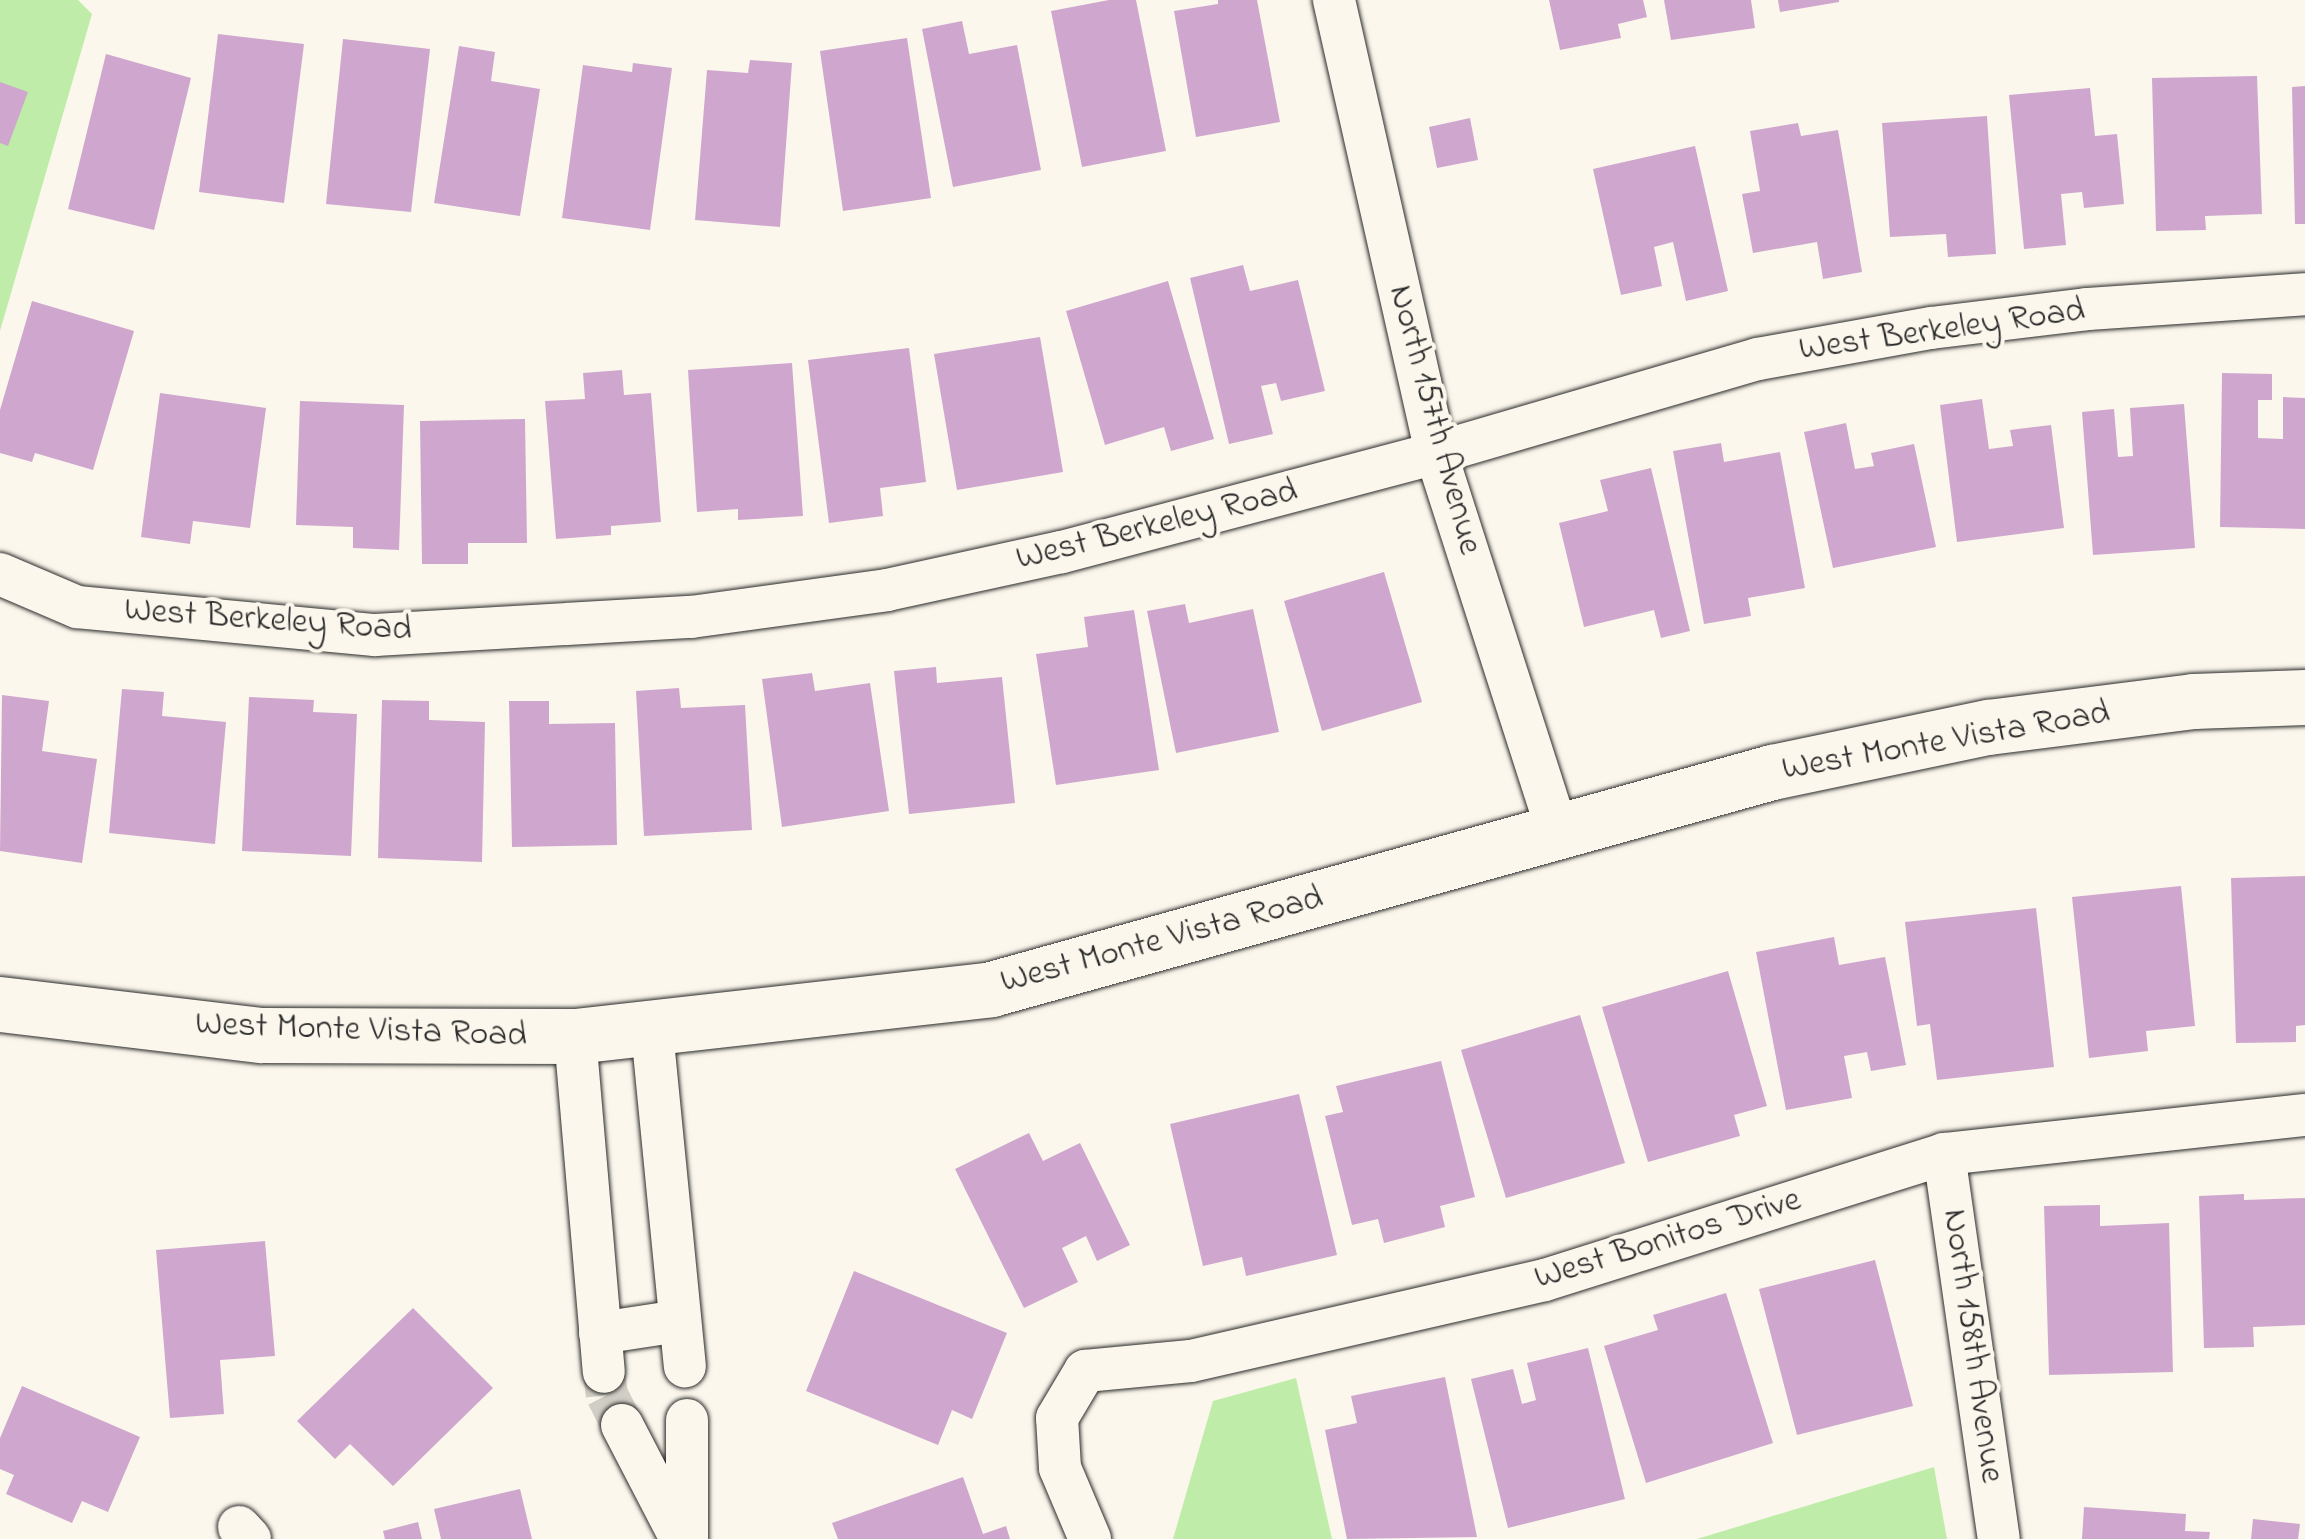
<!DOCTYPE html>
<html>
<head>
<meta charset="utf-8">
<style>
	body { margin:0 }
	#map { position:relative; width:2305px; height:1539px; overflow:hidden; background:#fbf7ec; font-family:"Indie Flower",sans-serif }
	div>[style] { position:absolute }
	.green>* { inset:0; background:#bfeca9 }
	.building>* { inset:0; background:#cfa7ce }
	.street-tunnel>* { height:42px; margin-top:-21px; transform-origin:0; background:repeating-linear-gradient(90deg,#d1cec5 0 42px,transparent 0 63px) }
	.roads { filter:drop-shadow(0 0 2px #2b2b2b) drop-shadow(0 0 2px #2b2b2b) }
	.street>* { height:42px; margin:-21px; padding:0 21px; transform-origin:21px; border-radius:21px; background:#fbf7ec }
	.secondary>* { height:55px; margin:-27.5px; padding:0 27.5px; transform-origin:27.5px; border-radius:27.5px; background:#fbf7ec }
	span { translate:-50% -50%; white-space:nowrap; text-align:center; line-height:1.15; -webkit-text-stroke:8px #fbf7ec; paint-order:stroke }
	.street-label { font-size:35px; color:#2b2b2b }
</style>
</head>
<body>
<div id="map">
	<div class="green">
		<div style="clip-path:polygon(0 0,78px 0,92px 14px,0 331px)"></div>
		<div style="clip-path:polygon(1296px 1378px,1332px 1539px,1173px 1539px,1213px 1401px)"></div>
		<div style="clip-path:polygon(1934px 1467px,1947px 1539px,1697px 1539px)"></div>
	</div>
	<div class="building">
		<div style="clip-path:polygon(1109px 0,1136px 0,1166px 151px,1082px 167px,1051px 11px)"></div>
		<div style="clip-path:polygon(1218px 0,1257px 0,1280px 122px,1196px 137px,1174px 11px,1218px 4px)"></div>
		<div style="clip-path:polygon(1549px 0,1643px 0,1647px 17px,1618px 24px,1621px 38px,1560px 50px)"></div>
		<div style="clip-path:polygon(1664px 0,1751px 0,1755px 28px,1671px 40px)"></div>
		<div style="clip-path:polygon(1778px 0,1839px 0,1839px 2px,1780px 12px)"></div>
		<div style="clip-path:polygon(962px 21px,969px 54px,1017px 45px,1041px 170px,953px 187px,922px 29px)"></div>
		<div style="clip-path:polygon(218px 34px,304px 44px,284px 203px,199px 192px)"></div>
		<div style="clip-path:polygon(907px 38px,931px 198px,843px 211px,820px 51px)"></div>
		<div style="clip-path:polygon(343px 39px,430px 49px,411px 212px,326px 204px)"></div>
		<div style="clip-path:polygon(459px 46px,495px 52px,491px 81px,540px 89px,520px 216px,434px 203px)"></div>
		<div style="clip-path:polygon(106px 54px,191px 78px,154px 230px,68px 209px)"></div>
		<div style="clip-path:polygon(750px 60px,792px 63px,780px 227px,695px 220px,707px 70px,748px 73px)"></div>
		<div style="clip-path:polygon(633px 63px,672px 68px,650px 230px,562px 218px,583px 65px,632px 72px)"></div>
		<div style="clip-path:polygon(2257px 76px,2262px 214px,2205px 216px,2206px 230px,2156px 231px,2152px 78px)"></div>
		<div style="clip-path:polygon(0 82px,28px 92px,8px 146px,0 143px)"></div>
		<div style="clip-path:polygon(2305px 86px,2305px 224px,2295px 224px,2292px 87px)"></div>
		<div style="clip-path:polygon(2090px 88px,2095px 136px,2117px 134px,2124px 204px,2084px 208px,2082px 192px,2061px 194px,2066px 245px,2024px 249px,2009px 95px)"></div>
		<div style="clip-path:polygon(1987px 116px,1996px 254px,1948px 257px,1946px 234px,1890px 237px,1882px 123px)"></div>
		<div style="clip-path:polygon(1470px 118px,1478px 160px,1437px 168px,1429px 127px)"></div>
		<div style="clip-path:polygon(1798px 123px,1801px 136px,1838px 130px,1862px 272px,1823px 279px,1817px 242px,1753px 253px,1742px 194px,1760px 191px,1750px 131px)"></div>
		<div style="clip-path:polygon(1695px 146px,1728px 291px,1686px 301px,1673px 242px,1654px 247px,1662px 286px,1621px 295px,1593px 169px)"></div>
		<div style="clip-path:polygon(1243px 265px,1250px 291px,1298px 280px,1325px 391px,1281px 401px,1276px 383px,1261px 386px,1273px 434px,1229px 444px,1190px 278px)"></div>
		<div style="clip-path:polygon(1168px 281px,1214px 439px,1171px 451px,1164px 427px,1105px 445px,1066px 311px)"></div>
		<div style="clip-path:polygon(32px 301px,134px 331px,93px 470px,35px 453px,32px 462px,0 453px,0 410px)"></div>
		<div style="clip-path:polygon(1040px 337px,1063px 472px,957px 490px,934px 354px)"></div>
		<div style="clip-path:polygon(909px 348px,926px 482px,880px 488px,883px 516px,829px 523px,808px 360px)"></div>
		<div style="clip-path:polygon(792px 363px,803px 516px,738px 520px,738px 509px,697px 512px,688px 370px)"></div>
		<div style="clip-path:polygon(622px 370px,624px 395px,651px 393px,661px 522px,611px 526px,611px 535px,556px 539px,545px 401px,585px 399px,583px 373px)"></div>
		<div style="clip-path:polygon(2222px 373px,2272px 374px,2272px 400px,2258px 400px,2258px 438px,2283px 439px,2283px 397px,2305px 398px,2305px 529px,2220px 527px)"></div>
		<div style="clip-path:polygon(160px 393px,266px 408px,250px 528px,193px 521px,190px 544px,141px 537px)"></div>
		<div style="clip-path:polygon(1982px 399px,1989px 449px,2013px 446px,2010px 430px,2051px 425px,2064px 528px,1957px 542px,1940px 405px)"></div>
		<div style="clip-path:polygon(300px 401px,404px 405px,399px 550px,353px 548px,353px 527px,296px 525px)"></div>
		<div style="clip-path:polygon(2184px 404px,2195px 548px,2093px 555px,2082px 412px,2114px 409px,2118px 457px,2133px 456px,2130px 408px)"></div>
		<div style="clip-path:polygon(525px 419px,527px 543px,468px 543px,468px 564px,422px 564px,420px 421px)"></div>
		<div style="clip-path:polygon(1846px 423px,1855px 469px,1874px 466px,1871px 453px,1914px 444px,1936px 547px,1833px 568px,1804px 432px)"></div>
		<div style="clip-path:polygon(1721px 443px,1724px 462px,1780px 452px,1805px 588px,1748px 598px,1751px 616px,1704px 624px,1673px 451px)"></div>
		<div style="clip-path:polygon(1651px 468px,1690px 631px,1661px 638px,1654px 610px,1584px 627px,1559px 523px,1608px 511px,1600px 480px)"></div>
		<div style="clip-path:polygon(1384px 572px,1422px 702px,1322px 731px,1284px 601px)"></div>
		<div style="clip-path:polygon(1185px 604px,1189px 623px,1253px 609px,1279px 732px,1176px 753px,1147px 611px)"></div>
		<div style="clip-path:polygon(1134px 610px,1159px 770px,1056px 785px,1036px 654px,1088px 647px,1084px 617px)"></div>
		<div style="clip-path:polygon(936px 667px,937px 683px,1002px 677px,1015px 803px,909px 814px,894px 671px)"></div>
		<div style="clip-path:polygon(812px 673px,815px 691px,870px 683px,889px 811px,782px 827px,762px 679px)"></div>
		<div style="clip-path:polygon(679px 688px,681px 708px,745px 705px,752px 830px,644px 836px,636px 691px)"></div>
		<div style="clip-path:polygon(122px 689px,164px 692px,162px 716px,226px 722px,215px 844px,109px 833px)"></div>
		<div style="clip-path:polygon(2px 695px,49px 701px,42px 751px,97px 759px,82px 863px,0 851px)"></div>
		<div style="clip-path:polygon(249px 697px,314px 700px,313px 712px,357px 714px,351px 856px,242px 851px)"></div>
		<div style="clip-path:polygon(382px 700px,429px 701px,429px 720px,485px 722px,482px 862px,378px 858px)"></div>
		<div style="clip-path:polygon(509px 701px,549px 701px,549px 724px,615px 723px,617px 845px,512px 847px)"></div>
		<div style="clip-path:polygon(2305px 876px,2305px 1025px,2296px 1026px,2296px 1042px,2236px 1043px,2231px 878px)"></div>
		<div style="clip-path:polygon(2181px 886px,2195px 1026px,2146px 1031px,2148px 1051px,2089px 1058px,2072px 897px)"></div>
		<div style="clip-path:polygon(2036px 908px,2054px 1067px,1937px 1080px,1930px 1024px,1917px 1026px,1905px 922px)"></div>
		<div style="clip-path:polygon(1834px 937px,1839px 965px,1885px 957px,1906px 1065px,1871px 1071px,1867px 1052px,1844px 1056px,1852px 1098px,1786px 1110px,1756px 952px)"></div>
		<div style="clip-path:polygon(1728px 971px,1767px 1106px,1734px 1115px,1740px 1136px,1648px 1162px,1602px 1007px)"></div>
		<div style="clip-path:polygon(1580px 1015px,1625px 1163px,1506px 1198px,1461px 1050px)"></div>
		<div style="clip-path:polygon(1441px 1061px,1475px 1197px,1440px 1206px,1445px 1227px,1384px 1243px,1378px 1219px,1352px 1225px,1325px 1116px,1343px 1112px,1336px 1086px)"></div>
		<div style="clip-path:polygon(1299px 1094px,1337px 1255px,1246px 1276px,1242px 1257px,1203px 1266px,1170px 1124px)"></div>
		<div style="clip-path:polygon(1029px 1133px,1043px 1161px,1080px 1143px,1130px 1245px,1097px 1261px,1086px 1236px,1062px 1248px,1078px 1282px,1024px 1308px,955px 1169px)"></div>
		<div style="clip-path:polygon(2244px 1194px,2244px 1200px,2305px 1198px,2305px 1325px,2253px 1327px,2254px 1347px,2204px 1348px,2199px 1196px)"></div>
		<div style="clip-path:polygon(2100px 1205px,2100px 1226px,2169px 1223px,2173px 1372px,2049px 1375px,2044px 1206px)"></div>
		<div style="clip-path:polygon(265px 1241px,275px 1356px,220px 1360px,224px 1414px,170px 1418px,156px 1250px)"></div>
		<div style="clip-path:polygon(1875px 1260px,1913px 1406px,1797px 1435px,1759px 1289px)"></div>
		<div style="clip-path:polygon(854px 1271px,1007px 1333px,972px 1419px,952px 1410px,938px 1445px,806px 1391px)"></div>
		<div style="clip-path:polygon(1726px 1293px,1773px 1443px,1646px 1483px,1604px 1346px,1658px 1330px,1653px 1315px)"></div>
		<div style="clip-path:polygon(413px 1308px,493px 1388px,393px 1486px,350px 1444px,335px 1459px,297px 1421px)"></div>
		<div style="clip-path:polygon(1588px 1348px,1625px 1499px,1508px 1528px,1471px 1379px,1513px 1369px,1522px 1404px,1536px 1400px,1527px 1363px)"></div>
		<div style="clip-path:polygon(1445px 1377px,1477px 1537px,1347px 1539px,1325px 1430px,1357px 1423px,1351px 1396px)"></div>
		<div style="clip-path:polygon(22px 1386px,140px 1437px,108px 1512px,82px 1501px,72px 1523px,6px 1494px,14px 1475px,0 1469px,0 1438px)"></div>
		<div style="clip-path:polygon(963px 1477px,983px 1534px,1006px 1526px,1010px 1539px,838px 1539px,832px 1523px)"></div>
		<div style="clip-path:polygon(520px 1489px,532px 1539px,441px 1539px,434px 1509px)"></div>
		<div style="clip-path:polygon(2084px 1507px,2186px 1514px,2185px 1531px,2210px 1532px,2209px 1539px,2082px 1539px)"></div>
		<div style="clip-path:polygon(2253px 1519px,2300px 1524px,2298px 1539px,2251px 1539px)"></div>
		<div style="clip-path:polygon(418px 1522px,422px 1539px,385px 1539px,383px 1531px)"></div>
	</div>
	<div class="street-tunnel">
		<div style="left:604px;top:1372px;width:23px;rotate:83deg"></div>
		<div style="left:607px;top:1395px;width:34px;rotate:63deg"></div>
	</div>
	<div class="roads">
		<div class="street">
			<div style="left:1334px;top:0;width:464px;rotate:77.3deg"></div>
			<div style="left:1436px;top:453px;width:399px;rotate:72.2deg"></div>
			<div style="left:0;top:574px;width:84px;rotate:23.2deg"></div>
			<div style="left:77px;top:607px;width:299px;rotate:5.4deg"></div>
			<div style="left:375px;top:635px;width:317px;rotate:-3.3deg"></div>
			<div style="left:691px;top:617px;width:198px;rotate:-7.8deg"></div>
			<div style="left:887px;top:590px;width:179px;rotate:-12.3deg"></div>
			<div style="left:1062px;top:552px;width:387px;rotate:-14.8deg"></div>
			<div style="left:1436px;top:453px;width:335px;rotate:-16.3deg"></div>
			<div style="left:1758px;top:359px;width:176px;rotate:-10.2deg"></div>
			<div style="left:1931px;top:328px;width:157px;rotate:-6.9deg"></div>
			<div style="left:2087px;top:309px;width:219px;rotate:-3.9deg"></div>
			<div style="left:652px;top:1031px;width:337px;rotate:84.4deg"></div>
			<div style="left:575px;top:1036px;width:337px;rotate:85.1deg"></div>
			<div style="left:1944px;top:1154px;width:389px;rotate:81.9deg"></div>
			<div style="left:600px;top:1333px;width:80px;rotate:-8.6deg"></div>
			<div style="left:687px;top:1420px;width:119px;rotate:90deg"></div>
			<div style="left:622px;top:1425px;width:128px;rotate:62.6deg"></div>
			<div style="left:239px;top:1527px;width:16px;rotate:47deg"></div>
			<div style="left:1090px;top:1539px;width:77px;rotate:-112.9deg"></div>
			<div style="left:1060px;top:1468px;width:50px;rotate:-93.4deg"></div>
			<div style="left:1057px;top:1418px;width:55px;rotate:-59.2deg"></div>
			<div style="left:1085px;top:1371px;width:106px;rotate:-5.4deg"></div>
			<div style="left:1191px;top:1361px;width:363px;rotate:-12.9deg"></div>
			<div style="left:1545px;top:1280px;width:418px;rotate:-17.5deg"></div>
			<div style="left:1944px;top:1154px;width:363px;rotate:-6.2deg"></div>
		</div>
		<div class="secondary">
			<div style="left:0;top:1004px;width:263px;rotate:6.8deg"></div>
			<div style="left:261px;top:1035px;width:314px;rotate:0.2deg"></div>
			<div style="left:575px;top:1036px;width:419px;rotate:-6.4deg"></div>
			<div style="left:991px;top:989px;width:811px;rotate:-15.53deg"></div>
			<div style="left:1772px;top:772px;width:221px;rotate:-11.8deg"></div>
			<div style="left:1988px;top:727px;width:207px;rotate:-7.2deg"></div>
			<div style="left:2193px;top:701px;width:112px;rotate:-2deg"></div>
		</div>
	</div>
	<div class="street-label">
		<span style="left:1942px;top:331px;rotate:-8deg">West Berkeley Road</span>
		<span style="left:1434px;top:420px;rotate:75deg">North 157th Avenue</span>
		<span style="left:1157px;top:526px;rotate:-14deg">West Berkeley Road</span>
		<span style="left:268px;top:621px;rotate:4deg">West Berkeley Road</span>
		<span style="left:1946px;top:742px;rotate:-10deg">West Monte Vista Road</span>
		<span style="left:1162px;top:941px;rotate:-15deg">West Monte Vista Road</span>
		<span style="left:361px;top:1031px;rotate:2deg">West Monte Vista Road</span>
		<span style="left:1668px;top:1240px;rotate:-17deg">West Bonitos Drive</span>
		<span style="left:1972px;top:1346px;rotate:82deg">North 158th Avenue</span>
	</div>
</div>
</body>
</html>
